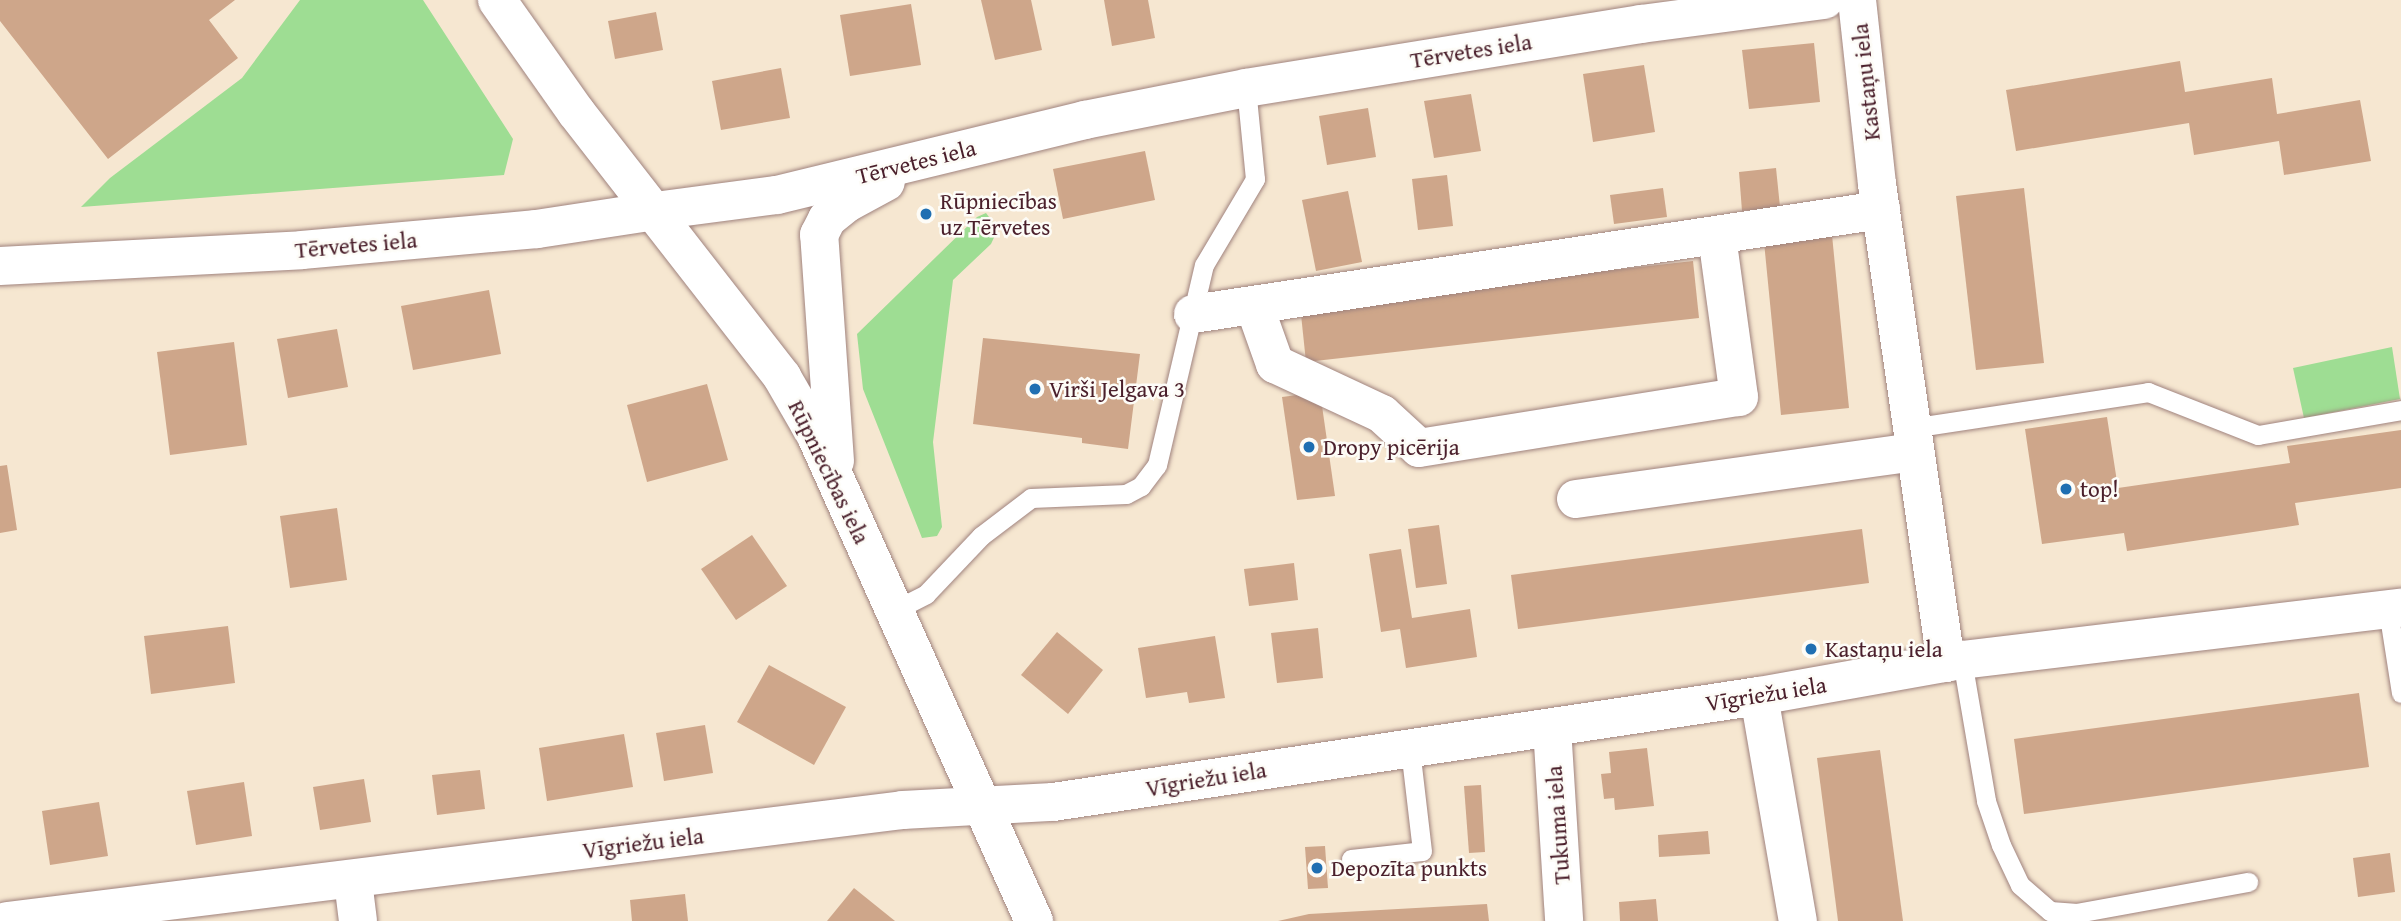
<!DOCTYPE html>
<html>
<head>
<meta charset="utf-8">
<style>
	body { margin:0 }
	#map { position:relative; width:2401px; height:921px; overflow:hidden; background:#f6e7d1; font-family:"Gentium Book Plus",serif }
	div>[style] { position:absolute }
	.green>* { inset:0; background:#9edd93 }
	.building>* { inset:0; background:#cea68a }
	.roads { filter:drop-shadow(0 0 2px #a0837e) drop-shadow(0 0 2px #a0837e) }
	.lane>* { height:19px; margin:-9.5px; padding:0 9.5px; transform-origin:9.5px; border-radius:9.5px; background:#fff }
	.street>* { height:38px; margin:-19px; padding:0 19px; transform-origin:19px; border-radius:19px; background:#fff }
	.secondary>* { height:38px; margin:-19px; padding:0 19px; transform-origin:19px; border-radius:19px; background:#fff }
	.primary>* { height:38px; margin:-19px; padding:0 19px; transform-origin:19px; border-radius:19px; background:#fff }
	.dots>* { width:19px; height:19px; translate:-50% -50%; box-sizing:border-box; border:4px solid #fdfcf7; border-radius:50% }
	span { translate:-50% -50%; white-space:nowrap; text-align:center; line-height:1.15; -webkit-text-stroke:5px #fdfcf7; paint-order:stroke }
	.street-label { font-size:23px; color:#4a1f2b }
	.poi-label { font-size:23px; color:#4a1f2b }
	.left { translate:0 -50%; text-align:left }
</style>
</head>
<body>
<div id="map">
	<div class="green">
		<div style="clip-path:polygon(300px 0,423px 0,513px 139px,504px 175px,81px 207px,110px 178px,242px 78px)"></div>
		<div style="clip-path:polygon(986px 213px,998px 229px,991px 244px,953px 280px,933px 442px,942px 527px,937px 536px,922px 538px,863px 389px,857px 334px,977px 217px)"></div>
		<div style="clip-path:polygon(2392px 347px,2400px 399px,2304px 418px,2293px 368px)"></div>
	</div>
	<div class="building">
		<div style="clip-path:polygon(0 0,235px 0,209px 20px,238px 58px,108px 159px,0 21px)"></div>
		<div style="clip-path:polygon(981px 0,1031px 0,1042px 50px,995px 60px)"></div>
		<div style="clip-path:polygon(1104px 0,1148px 0,1155px 38px,1112px 46px)"></div>
		<div style="clip-path:polygon(911px 4px,921px 65px,850px 76px,840px 15px)"></div>
		<div style="clip-path:polygon(656px 12px,663px 50px,615px 59px,608px 21px)"></div>
		<div style="clip-path:polygon(1814px 43px,1820px 102px,1749px 109px,1742px 50px)"></div>
		<div style="clip-path:polygon(2180px 61px,2185px 92px,2272px 78px,2277px 114px,2360px 100px,2371px 161px,2284px 175px,2279px 141px,2194px 155px,2189px 123px,2016px 151px,2006px 90px)"></div>
		<div style="clip-path:polygon(1644px 65px,1655px 132px,1593px 142px,1583px 74px)"></div>
		<div style="clip-path:polygon(781px 68px,790px 118px,721px 130px,712px 81px)"></div>
		<div style="clip-path:polygon(1471px 94px,1481px 151px,1434px 158px,1424px 101px)"></div>
		<div style="clip-path:polygon(1368px 108px,1376px 157px,1327px 165px,1319px 116px)"></div>
		<div style="clip-path:polygon(1145px 151px,1155px 200px,1063px 219px,1053px 169px)"></div>
		<div style="clip-path:polygon(1776px 168px,1780px 207px,1742px 211px,1739px 172px)"></div>
		<div style="clip-path:polygon(1447px 175px,1453px 226px,1418px 230px,1412px 179px)"></div>
		<div style="clip-path:polygon(1663px 188px,1667px 217px,1614px 224px,1610px 195px)"></div>
		<div style="clip-path:polygon(2024px 188px,2044px 363px,1976px 370px,1956px 196px)"></div>
		<div style="clip-path:polygon(1348px 191px,1362px 262px,1316px 271px,1302px 200px)"></div>
		<div style="clip-path:polygon(1832px 235px,1849px 408px,1781px 415px,1764px 242px)"></div>
		<div style="clip-path:polygon(1693px 261px,1699px 318px,1306px 362px,1300px 305px)"></div>
		<div style="clip-path:polygon(489px 290px,501px 354px,413px 370px,401px 306px)"></div>
		<div style="clip-path:polygon(337px 329px,348px 387px,288px 398px,277px 339px)"></div>
		<div style="clip-path:polygon(983px 338px,1140px 354px,1128px 449px,1082px 443px,1082px 438px,973px 424px)"></div>
		<div style="clip-path:polygon(234px 342px,247px 445px,170px 455px,157px 352px)"></div>
		<div style="clip-path:polygon(707px 384px,728px 460px,647px 482px,627px 405px)"></div>
		<div style="clip-path:polygon(1320px 392px,1335px 496px,1297px 500px,1282px 397px)"></div>
		<div style="clip-path:polygon(2107px 417px,2118px 488px,2290px 463px,2287px 446px,2401px 430px,2401px 488px,2295px 503px,2299px 525px,2127px 551px,2124px 533px,2042px 544px,2025px 429px)"></div>
		<div style="clip-path:polygon(7px 465px,17px 530px,0 533px,0 466px)"></div>
		<div style="clip-path:polygon(337px 508px,347px 580px,290px 588px,280px 516px)"></div>
		<div style="clip-path:polygon(1439px 525px,1447px 584px,1416px 588px,1408px 529px)"></div>
		<div style="clip-path:polygon(1862px 529px,1869px 583px,1518px 629px,1511px 575px)"></div>
		<div style="clip-path:polygon(752px 535px,787px 586px,736px 620px,701px 569px)"></div>
		<div style="clip-path:polygon(1401px 549px,1412px 618px,1470px 609px,1477px 657px,1406px 668px,1400px 629px,1381px 632px,1369px 554px)"></div>
		<div style="clip-path:polygon(1294px 563px,1298px 600px,1249px 606px,1244px 569px)"></div>
		<div style="clip-path:polygon(228px 626px,235px 683px,151px 694px,144px 636px)"></div>
		<div style="clip-path:polygon(1318px 628px,1323px 678px,1277px 683px,1271px 633px)"></div>
		<div style="clip-path:polygon(1057px 632px,1103px 670px,1068px 714px,1021px 675px)"></div>
		<div style="clip-path:polygon(1215px 636px,1225px 698px,1189px 703px,1187px 692px,1146px 698px,1138px 648px)"></div>
		<div style="clip-path:polygon(769px 665px,846px 707px,814px 765px,737px 722px)"></div>
		<div style="clip-path:polygon(2359px 693px,2369px 767px,2024px 814px,2014px 739px)"></div>
		<div style="clip-path:polygon(705px 725px,713px 773px,664px 781px,656px 733px)"></div>
		<div style="clip-path:polygon(624px 734px,633px 787px,547px 801px,539px 748px)"></div>
		<div style="clip-path:polygon(1647px 748px,1654px 806px,1615px 810px,1614px 798px,1604px 799px,1601px 774px,1611px 773px,1609px 752px)"></div>
		<div style="clip-path:polygon(1880px 750px,1903px 921px,1838px 921px,1817px 758px)"></div>
		<div style="clip-path:polygon(480px 770px,485px 809px,437px 815px,432px 775px)"></div>
		<div style="clip-path:polygon(364px 779px,371px 822px,320px 830px,313px 787px)"></div>
		<div style="clip-path:polygon(244px 782px,252px 836px,196px 845px,187px 791px)"></div>
		<div style="clip-path:polygon(1481px 785px,1485px 852px,1469px 853px,1464px 786px)"></div>
		<div style="clip-path:polygon(99px 802px,108px 856px,50px 865px,42px 811px)"></div>
		<div style="clip-path:polygon(1708px 831px,1710px 854px,1659px 857px,1658px 835px)"></div>
		<div style="clip-path:polygon(1325px 846px,1328px 888px,1308px 889px,1305px 847px)"></div>
		<div style="clip-path:polygon(2390px 853px,2395px 892px,2358px 897px,2353px 858px)"></div>
		<div style="clip-path:polygon(854px 888px,895px 921px,827px 921px)"></div>
		<div style="clip-path:polygon(685px 894px,688px 921px,632px 921px,630px 900px)"></div>
		<div style="clip-path:polygon(1656px 899px,1658px 921px,1620px 921px,1619px 902px)"></div>
		<div style="clip-path:polygon(1487px 904px,1489px 921px,1278px 921px,1309px 914px)"></div>
	</div>
	<div class="roads">
		<div class="lane">
			<div style="left:1911px;top:428px;width:240px;rotate:-8.6deg"></div>
			<div style="left:2148px;top:392px;width:118px;rotate:21.4deg"></div>
			<div style="left:2258px;top:435px;width:145px;rotate:-9.9deg"></div>
			<div style="left:2388px;top:610px;width:84px;rotate:81.1deg"></div>
			<div style="left:893px;top:611px;width:37px;rotate:-27deg"></div>
			<div style="left:926px;top:594px;width:80px;rotate:-46.5deg"></div>
			<div style="left:981px;top:536px;width:63px;rotate:-37.2deg"></div>
			<div style="left:1031px;top:498px;width:95px;rotate:-2.4deg"></div>
			<div style="left:1126px;top:494px;width:17px;rotate:-28deg"></div>
			<div style="left:1141px;top:486px;width:26px;rotate:-53deg"></div>
			<div style="left:1157px;top:465px;width:205px;rotate:-76.8deg"></div>
			<div style="left:1204px;top:265px;width:100px;rotate:-59.3deg"></div>
			<div style="left:1255px;top:179px;width:91px;rotate:-95.6deg"></div>
			<div style="left:1962px;top:660px;width:143px;rotate:80.3deg"></div>
			<div style="left:1986px;top:801px;width:46px;rotate:71.2deg"></div>
			<div style="left:2001px;top:845px;width:44px;rotate:64.6deg"></div>
			<div style="left:2020px;top:885px;width:40px;rotate:41deg"></div>
			<div style="left:2050px;top:911px;width:27px;rotate:4deg"></div>
			<div style="left:2077px;top:913px;width:174px;rotate:-10.3deg"></div>
			<div style="left:1351px;top:859px;width:71px;rotate:-6.4deg"></div>
			<div style="left:1422px;top:851px;width:103px;rotate:-96.7deg"></div>
		</div>
		<div class="street">
			<div style="left:1857px;top:0;width:185px;rotate:83.8deg"></div>
			<div style="left:1877px;top:184px;width:484px;rotate:81.8deg"></div>
			<div style="left:1254px;top:305px;width:63px;rotate:70.4deg"></div>
			<div style="left:1275px;top:364px;width:118px;rotate:25deg"></div>
			<div style="left:1382px;top:414px;width:50px;rotate:42.6deg"></div>
			<div style="left:1419px;top:448px;width:324px;rotate:-9.1deg"></div>
			<div style="left:1739px;top:397px;width:162px;rotate:-97.8deg"></div>
			<div style="left:1193px;top:314px;width:696px;rotate:-8.6deg"></div>
			<div style="left:1576px;top:499px;width:341px;rotate:-7.9deg"></div>
			<div style="left:1759px;top:696px;width:228px;rotate:80.2deg"></div>
			<div style="left:1552px;top:728px;width:193px;rotate:86.4deg"></div>
			<div style="left:353px;top:881px;width:40px;rotate:82.9deg"></div>
			<div style="left:7px;top:921px;width:903px;rotate:-7.06deg"></div>
			<div style="left:903px;top:810px;width:150px;rotate:-3.1deg"></div>
			<div style="left:1053px;top:802px;width:714px;rotate:-8.54deg"></div>
			<div style="left:1759px;top:696px;width:206px;rotate:-10.1deg"></div>
			<div style="left:1962px;top:660px;width:442px;rotate:-6.8deg"></div>
		</div>
		<div class="secondary">
			<div style="left:0;top:266px;width:302px;rotate:-3deg"></div>
			<div style="left:302px;top:250px;width:236px;rotate:-5.1deg"></div>
			<div style="left:537px;top:229px;width:119px;rotate:-8.7deg"></div>
		</div>
		<div class="primary">
			<div style="left:497px;top:0;width:137px;rotate:54.8deg"></div>
			<div style="left:576px;top:112px;width:336px;rotate:52.1deg"></div>
			<div style="left:782px;top:377px;width:68px;rotate:60deg"></div>
			<div style="left:816px;top:436px;width:532px;rotate:65.8deg"></div>
			<div style="left:655px;top:211px;width:123px;rotate:-7.5deg"></div>
			<div style="left:777px;top:195px;width:317px;rotate:-13.7deg"></div>
			<div style="left:1085px;top:120px;width:164px;rotate:-11.2deg"></div>
			<div style="left:1246px;top:88px;width:400px;rotate:-9.2deg"></div>
			<div style="left:1641px;top:24px;width:185px;rotate:-7.5deg"></div>
			<div style="left:835px;top:461px;width:227px;rotate:-94deg"></div>
			<div style="left:819px;top:235px;width:18px;rotate:-63deg"></div>
			<div style="left:827px;top:219px;width:26px;rotate:-39deg"></div>
			<div style="left:847px;top:203px;width:44px;rotate:-28.3deg"></div>
		</div>
	</div>
	<div class="dots">
		<div style="left:926px;top:214px;background:#1f6fb2"></div>
		<div style="left:1035px;top:389px;background:#1f6fb2"></div>
		<div style="left:1309px;top:447px;background:#1f6fb2"></div>
		<div style="left:2066px;top:489px;background:#1f6fb2"></div>
		<div style="left:1811px;top:649px;background:#1f6fb2"></div>
		<div style="left:1317px;top:868px;background:#1f6fb2"></div>
	</div>
	<div class="street-label">
		<span style="left:1471px;top:51px;rotate:-9deg">Tērvetes iela</span>
		<span style="left:1866px;top:82px;rotate:-96deg">Kastaņu iela</span>
		<span style="left:916px;top:162px;rotate:-14deg">Tērvetes iela</span>
		<span style="left:356px;top:245px;rotate:-5deg">Tērvetes iela</span>
		<span style="left:829px;top:472px;rotate:64deg">Rūpniecības iela</span>
		<span style="left:1766px;top:694px;rotate:-9deg">Vīgriežu iela</span>
		<span style="left:1206px;top:779px;rotate:-9deg">Vīgriežu iela</span>
		<span style="left:1558px;top:825px;rotate:-94deg">Tukuma iela</span>
		<span style="left:643px;top:843px;rotate:-7deg">Vīgriežu iela</span>
	</div>
	<div class="poi-label">
		<span class="left" style="left:940px;top:214px">Rūpniecības<br>uz Tērvetes</span>
		<span class="left" style="left:1049px;top:389px">Virši Jelgava 3</span>
		<span class="left" style="left:1323px;top:447px">Dropy picērija</span>
		<span class="left" style="left:2080px;top:489px">top!</span>
		<span class="left" style="left:1825px;top:649px">Kastaņu iela</span>
		<span class="left" style="left:1331px;top:868px">Depozīta punkts</span>
	</div>
</div>
</body>
</html>
